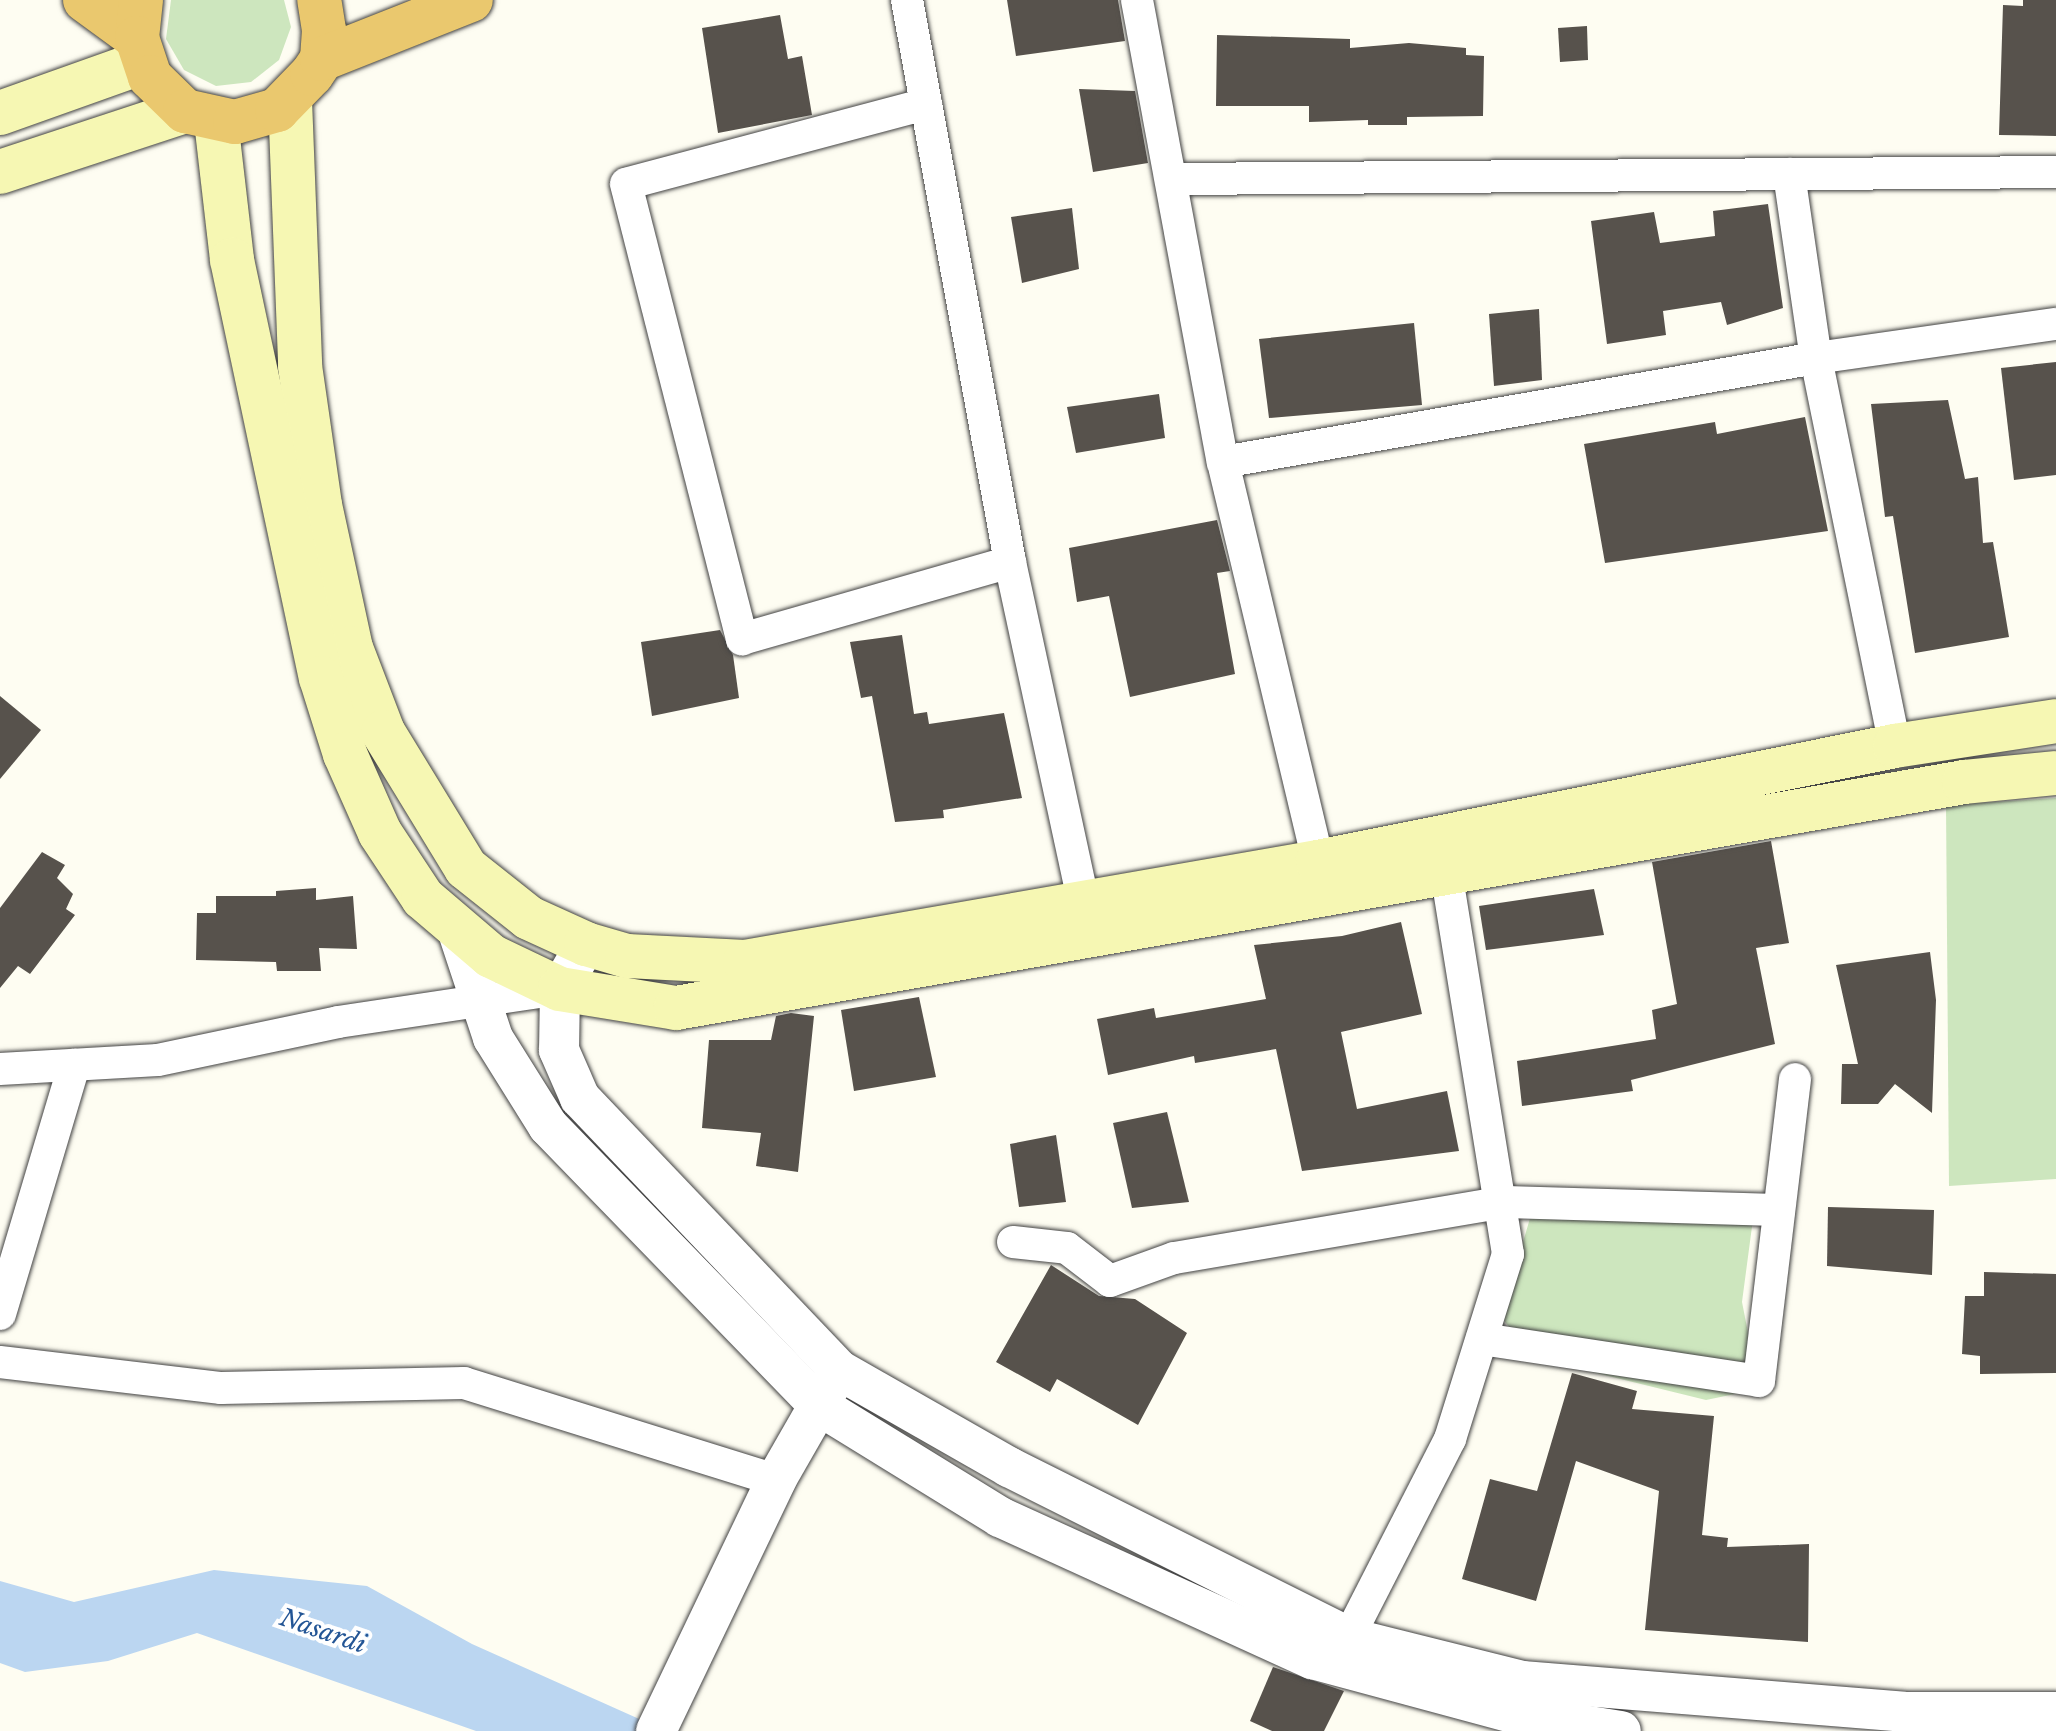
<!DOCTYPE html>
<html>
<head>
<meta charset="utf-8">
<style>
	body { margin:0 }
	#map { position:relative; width:2056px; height:1731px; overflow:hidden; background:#fefdf2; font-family:"Libre Baskerville",serif }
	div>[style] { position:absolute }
	.green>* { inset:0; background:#cde6be }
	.water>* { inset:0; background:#bbd6f1 }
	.building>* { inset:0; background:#57524c }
	.roads { filter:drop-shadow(0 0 2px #424242) drop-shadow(0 0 2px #424242) }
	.minor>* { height:32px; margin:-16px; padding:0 16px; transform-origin:16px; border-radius:16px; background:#fff }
	.tertiary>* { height:40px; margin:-20px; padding:0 20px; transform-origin:20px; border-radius:20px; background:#fff }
	.secondary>* { height:44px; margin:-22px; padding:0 22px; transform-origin:22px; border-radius:22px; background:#f6f7b3 }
	.trunk>* { height:44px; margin:-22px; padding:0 22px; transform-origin:22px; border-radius:22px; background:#eac86e }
	span { translate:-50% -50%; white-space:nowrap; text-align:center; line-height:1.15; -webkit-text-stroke:8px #fff; paint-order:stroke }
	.water-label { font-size:24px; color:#235595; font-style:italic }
</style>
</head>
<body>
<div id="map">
	<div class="green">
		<div style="clip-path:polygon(171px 0,284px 0,291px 27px,279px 60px,251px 82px,216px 86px,184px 70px,166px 39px)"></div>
		<div style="clip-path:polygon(2056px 798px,2056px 1179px,1949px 1186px,1946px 805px)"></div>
		<div style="clip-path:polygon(1533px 1208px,1753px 1219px,1742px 1302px,1759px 1389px,1706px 1400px,1535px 1358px,1501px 1317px)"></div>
	</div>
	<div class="water">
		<div style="clip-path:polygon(214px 1570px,367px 1586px,472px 1644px,666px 1731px,476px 1731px,197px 1633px,108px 1661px,25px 1672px,0 1663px,0 1581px,74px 1602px)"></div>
	</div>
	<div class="building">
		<div style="clip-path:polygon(1007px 0,1118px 0,1125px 41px,1016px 56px)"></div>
		<div style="clip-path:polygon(2023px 0,2056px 0,2056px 136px,1999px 135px,2003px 5px,2023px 6px)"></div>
		<div style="clip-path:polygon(780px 15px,788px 59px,802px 56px,812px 115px,718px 133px,702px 28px)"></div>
		<div style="clip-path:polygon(1587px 26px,1588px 60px,1560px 62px,1558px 28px)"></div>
		<div style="clip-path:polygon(1217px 35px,1350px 39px,1350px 48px,1409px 43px,1466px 48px,1466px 55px,1484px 56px,1483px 116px,1407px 117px,1407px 125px,1368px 125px,1368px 120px,1309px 122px,1309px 106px,1216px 106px)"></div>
		<div style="clip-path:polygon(1079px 89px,1135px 91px,1148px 163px,1093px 172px)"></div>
		<div style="clip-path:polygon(1768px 204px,1783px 308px,1727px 325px,1721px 302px,1663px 311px,1666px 335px,1607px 344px,1591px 221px,1654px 212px,1660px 243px,1715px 236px,1713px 211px)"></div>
		<div style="clip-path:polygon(1072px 208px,1079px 269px,1022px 283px,1011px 217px)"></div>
		<div style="clip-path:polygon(1539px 309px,1542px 380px,1494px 386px,1489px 314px)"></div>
		<div style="clip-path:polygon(1414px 323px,1422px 405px,1269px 418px,1259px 339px)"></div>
		<div style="clip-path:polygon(2056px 362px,2056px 475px,2014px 480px,2001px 368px)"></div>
		<div style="clip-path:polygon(1159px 394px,1165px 438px,1076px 453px,1067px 407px)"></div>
		<div style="clip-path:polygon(1948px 400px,1965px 479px,1978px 477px,1983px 543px,1993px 542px,2009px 637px,1915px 653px,1893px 516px,1885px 517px,1871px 404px)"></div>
		<div style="clip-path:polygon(1805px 417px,1828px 531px,1605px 563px,1584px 444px,1715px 422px,1717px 434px)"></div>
		<div style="clip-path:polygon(1217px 520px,1230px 571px,1217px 573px,1235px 674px,1130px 697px,1109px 596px,1077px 602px,1069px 548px)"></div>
		<div style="clip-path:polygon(720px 630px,733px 655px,739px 698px,652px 716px,641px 642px)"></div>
		<div style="clip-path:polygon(902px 635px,914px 714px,927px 712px,929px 724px,1004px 713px,1022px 798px,943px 810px,944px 818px,895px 822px,872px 696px,861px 698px,850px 642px)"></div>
		<div style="clip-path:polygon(0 696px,41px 730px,0 779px)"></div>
		<div style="clip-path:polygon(1771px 841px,1789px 943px,1756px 948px,1775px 1044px,1631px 1080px,1633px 1091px,1522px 1106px,1517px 1061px,1656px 1039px,1652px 1010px,1677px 1004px,1652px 862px)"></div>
		<div style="clip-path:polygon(42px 852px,65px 865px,57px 878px,73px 894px,66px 909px,75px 915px,30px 974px,18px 966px,0 988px,0 908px)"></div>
		<div style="clip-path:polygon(316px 888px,316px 900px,353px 896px,357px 949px,319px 948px,321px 971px,277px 971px,276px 962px,196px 960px,197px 913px,216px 913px,216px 896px,276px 896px,276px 891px)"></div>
		<div style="clip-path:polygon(1594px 889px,1604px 935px,1486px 950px,1479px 906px)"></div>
		<div style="clip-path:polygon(1401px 922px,1422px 1014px,1341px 1032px,1357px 1109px,1447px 1091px,1459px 1151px,1302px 1171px,1276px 1049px,1195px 1063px,1194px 1056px,1108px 1075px,1097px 1019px,1154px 1008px,1156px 1018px,1266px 999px,1254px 945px,1342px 936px)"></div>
		<div style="clip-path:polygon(1930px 952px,1936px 1000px,1932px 1113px,1895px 1084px,1878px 1104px,1841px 1104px,1842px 1064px,1858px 1064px,1836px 965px)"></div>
		<div style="clip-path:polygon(919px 997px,936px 1077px,854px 1091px,841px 1010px)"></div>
		<div style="clip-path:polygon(791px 1013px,814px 1016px,798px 1172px,756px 1166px,761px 1133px,702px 1128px,709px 1040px,771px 1040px,776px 1016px)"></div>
		<div style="clip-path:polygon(1167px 1112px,1189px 1202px,1132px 1208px,1113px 1123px)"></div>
		<div style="clip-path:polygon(1056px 1135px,1066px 1202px,1019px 1207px,1010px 1144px)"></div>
		<div style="clip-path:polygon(1828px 1207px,1934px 1210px,1932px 1275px,1827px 1266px)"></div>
		<div style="clip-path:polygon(1051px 1265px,1099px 1296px,1135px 1299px,1187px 1333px,1138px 1425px,1057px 1379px,1050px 1392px,996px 1362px)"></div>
		<div style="clip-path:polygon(1984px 1272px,2056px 1274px,2056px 1373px,1980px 1374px,1980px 1356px,1962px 1354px,1965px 1296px,1984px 1296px)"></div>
		<div style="clip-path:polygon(1572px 1373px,1637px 1391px,1632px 1409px,1714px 1416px,1702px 1535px,1728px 1538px,1727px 1547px,1809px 1544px,1808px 1642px,1645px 1630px,1659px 1491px,1576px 1461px,1536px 1601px,1462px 1579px,1490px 1479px,1537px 1491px)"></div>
		<div style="clip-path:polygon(1273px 1667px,1344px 1691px,1324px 1731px,1272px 1731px,1250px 1721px)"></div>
	</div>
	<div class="roads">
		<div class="minor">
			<div style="left:907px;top:0;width:571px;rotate:79.61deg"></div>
			<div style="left:1010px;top:562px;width:347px;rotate:77.8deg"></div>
			<div style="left:1137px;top:0;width:470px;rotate:79.5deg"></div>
			<div style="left:1223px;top:462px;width:431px;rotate:76.6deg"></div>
			<div style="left:926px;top:104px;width:310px;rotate:165.1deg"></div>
			<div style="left:626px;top:184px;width:470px;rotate:75.7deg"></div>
			<div style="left:742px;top:639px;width:279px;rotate:-16deg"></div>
			<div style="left:1789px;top:174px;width:186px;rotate:81.7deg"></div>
			<div style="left:1816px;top:358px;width:396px;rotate:78.5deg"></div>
			<div style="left:1173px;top:179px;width:883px;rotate:-0.45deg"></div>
			<div style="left:1223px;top:462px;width:602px;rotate:-9.95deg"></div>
			<div style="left:1816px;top:358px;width:242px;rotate:-8.1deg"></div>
			<div style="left:0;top:1069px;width:158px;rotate:-3.3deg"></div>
			<div style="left:158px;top:1060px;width:184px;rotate:-11.9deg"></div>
			<div style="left:338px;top:1022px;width:224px;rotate:-8.5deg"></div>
			<div style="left:1013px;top:1242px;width:54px;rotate:6.3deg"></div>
			<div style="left:1067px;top:1248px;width:54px;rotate:37.5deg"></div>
			<div style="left:1110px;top:1281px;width:68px;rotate:-19.8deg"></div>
			<div style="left:1174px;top:1258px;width:336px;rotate:-9.6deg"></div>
			<div style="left:1505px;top:1202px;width:273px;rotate:1.7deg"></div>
			<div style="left:0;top:1314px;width:260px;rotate:-73.4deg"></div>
			<div style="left:1482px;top:1339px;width:280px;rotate:8.6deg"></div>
			<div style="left:1759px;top:1381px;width:304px;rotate:-83.2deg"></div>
			<div style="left:0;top:1362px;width:223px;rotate:6.7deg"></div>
			<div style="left:221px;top:1388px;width:243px;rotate:-1.2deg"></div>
			<div style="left:464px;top:1383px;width:327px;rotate:17.3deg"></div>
			<div style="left:1339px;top:1656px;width:244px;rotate:-62.9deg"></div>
			<div style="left:1450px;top:1439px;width:194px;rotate:-72.6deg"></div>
			<div style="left:1508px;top:1254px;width:383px;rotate:-99.2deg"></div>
		</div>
		<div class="tertiary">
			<div style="left:456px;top:926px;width:118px;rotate:71.7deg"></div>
			<div style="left:493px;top:1038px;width:104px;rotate:58deg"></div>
			<div style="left:548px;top:1126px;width:388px;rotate:45.9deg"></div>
			<div style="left:818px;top:1405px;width:214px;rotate:31.6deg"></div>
			<div style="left:1000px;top:1517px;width:343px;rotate:24.5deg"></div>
			<div style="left:1312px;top:1659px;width:214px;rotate:15.1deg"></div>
			<div style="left:1519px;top:1715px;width:103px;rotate:8.9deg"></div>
			<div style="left:586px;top:944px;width:52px;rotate:120deg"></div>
			<div style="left:560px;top:989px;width:61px;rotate:90.9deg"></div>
			<div style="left:559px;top:1050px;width:52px;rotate:66.4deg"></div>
			<div style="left:580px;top:1098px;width:376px;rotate:46.4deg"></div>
			<div style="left:839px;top:1370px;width:196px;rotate:29.7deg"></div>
			<div style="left:1009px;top:1467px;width:381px;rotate:26.6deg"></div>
			<div style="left:1350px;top:1638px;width:177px;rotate:14deg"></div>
			<div style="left:1522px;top:1681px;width:383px;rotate:4.6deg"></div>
			<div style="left:1904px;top:1712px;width:152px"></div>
			<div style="left:656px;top:1731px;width:278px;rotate:-64.4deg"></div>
			<div style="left:776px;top:1480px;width:111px;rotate:-60.2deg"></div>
		</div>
		<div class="secondary">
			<div style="left:290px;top:100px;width:266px;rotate:87.8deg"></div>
			<div style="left:300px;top:366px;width:140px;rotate:81.8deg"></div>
			<div style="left:320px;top:505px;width:146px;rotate:77.8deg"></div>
			<div style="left:351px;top:648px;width:90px;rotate:69.1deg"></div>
			<div style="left:383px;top:732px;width:159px;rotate:58.6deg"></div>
			<div style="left:466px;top:868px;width:80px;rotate:38.4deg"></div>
			<div style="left:529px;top:918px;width:63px;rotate:24.5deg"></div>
			<div style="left:586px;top:944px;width:43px;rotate:16.3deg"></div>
			<div style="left:627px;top:956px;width:118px;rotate:2.9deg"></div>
			<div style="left:745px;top:962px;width:582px;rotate:-9.9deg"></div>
			<div style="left:1318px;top:862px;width:589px;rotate:-11.37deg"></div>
			<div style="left:1895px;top:746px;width:163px;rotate:-8.8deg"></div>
			<div style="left:0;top:113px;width:152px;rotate:-19.6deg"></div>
			<div style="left:216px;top:121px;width:140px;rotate:83.4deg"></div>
			<div style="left:232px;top:260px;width:427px;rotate:78deg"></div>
			<div style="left:321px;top:678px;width:80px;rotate:72.5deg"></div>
			<div style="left:345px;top:754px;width:86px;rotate:66.1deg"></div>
			<div style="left:380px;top:833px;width:78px;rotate:56.5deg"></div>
			<div style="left:423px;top:898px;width:89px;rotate:40.5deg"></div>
			<div style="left:491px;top:956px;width:76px;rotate:25.6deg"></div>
			<div style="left:560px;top:989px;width:118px;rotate:9.3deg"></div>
			<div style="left:676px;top:1008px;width:1308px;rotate:-9.95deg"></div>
			<div style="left:1964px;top:782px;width:92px;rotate:-5.6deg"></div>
			<div style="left:0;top:172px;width:195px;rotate:-18.2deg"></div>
		</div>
		<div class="trunk">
			<div style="left:85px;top:0;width:64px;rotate:36.2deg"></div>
			<div style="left:141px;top:0;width:38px;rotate:96deg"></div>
			<div style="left:137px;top:38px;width:41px;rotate:71.6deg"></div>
			<div style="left:150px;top:77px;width:49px;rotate:44.2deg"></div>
			<div style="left:185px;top:111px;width:51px;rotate:12.4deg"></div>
			<div style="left:235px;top:122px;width:44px;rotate:-15.9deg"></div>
			<div style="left:277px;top:110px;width:50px;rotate:-45.8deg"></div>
			<div style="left:312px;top:74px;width:18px;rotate:-56deg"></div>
			<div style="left:322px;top:59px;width:29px;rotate:-86deg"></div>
			<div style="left:324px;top:30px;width:30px;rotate:-99deg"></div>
			<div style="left:322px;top:59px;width:160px;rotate:-21.6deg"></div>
		</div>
	</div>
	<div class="water-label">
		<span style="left:323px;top:1631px;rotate:19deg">Nasardi</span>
	</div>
</div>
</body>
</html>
